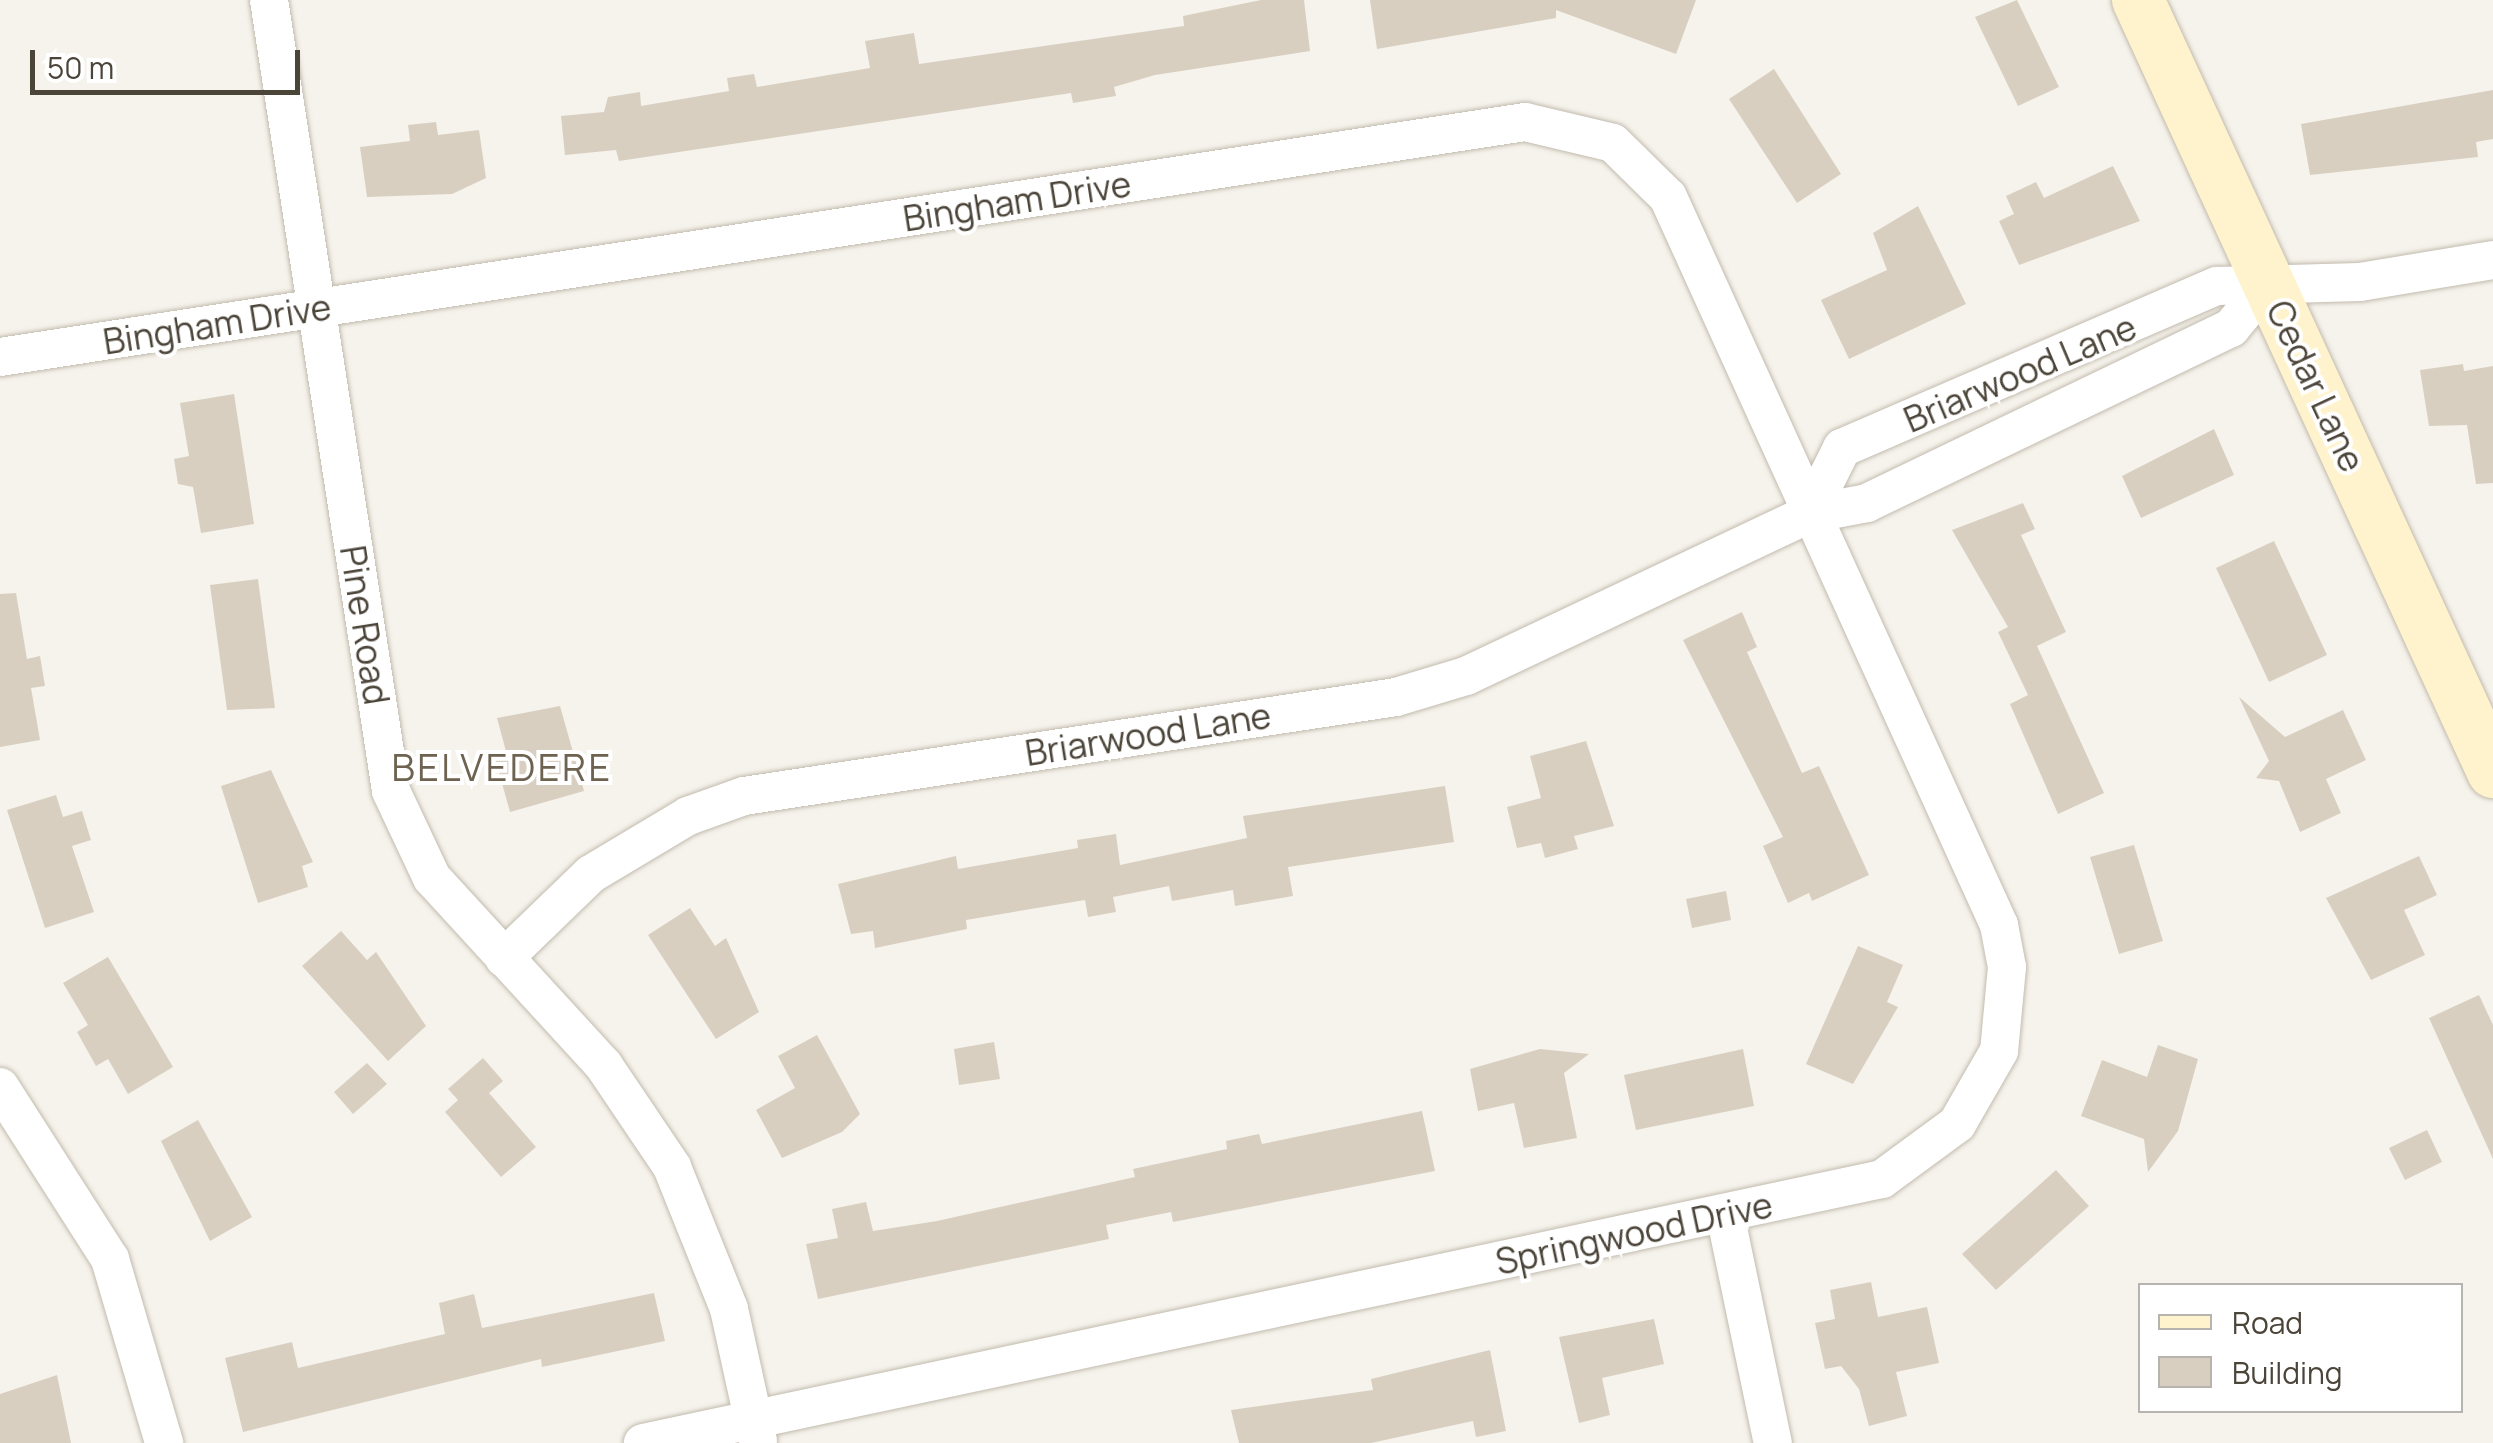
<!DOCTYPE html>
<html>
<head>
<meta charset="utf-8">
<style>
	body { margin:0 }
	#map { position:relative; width:2493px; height:1443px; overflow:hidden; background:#f6f3ec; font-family:Manrope,sans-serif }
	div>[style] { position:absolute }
	.building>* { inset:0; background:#d8cfc1 }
	.roads { filter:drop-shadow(0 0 2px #c2bbae) drop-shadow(0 0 2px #c2bbae) }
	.minor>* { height:38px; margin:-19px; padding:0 19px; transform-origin:19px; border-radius:19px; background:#fff }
	.secondary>* { height:52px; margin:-26px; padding:0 26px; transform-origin:26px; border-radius:26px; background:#fff3cd }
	span { translate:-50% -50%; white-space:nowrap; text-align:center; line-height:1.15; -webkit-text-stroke:8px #fff; paint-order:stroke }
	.street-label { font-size:35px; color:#4b4439 }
	.neighbourhood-label { font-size:38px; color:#6e6250; letter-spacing:2.5px }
	.legend { position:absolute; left:2138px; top:1283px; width:325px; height:130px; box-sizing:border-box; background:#fff; border:2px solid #b7b4b0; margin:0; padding:12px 18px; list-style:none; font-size:30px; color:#4b4439 }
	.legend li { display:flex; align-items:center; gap:20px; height:50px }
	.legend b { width:50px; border:2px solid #b7b4b0 }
	.scale { position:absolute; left:30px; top:50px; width:270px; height:45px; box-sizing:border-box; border:5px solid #4b4439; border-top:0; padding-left:12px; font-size:30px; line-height:35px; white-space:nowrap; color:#4b4439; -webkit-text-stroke:8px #fff; paint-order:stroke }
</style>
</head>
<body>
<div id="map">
	<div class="building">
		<div style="clip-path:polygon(1261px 0,1304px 0,1310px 51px,1155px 75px,1114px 87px,1116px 96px,1073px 103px,1071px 93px,619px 161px,616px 150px,565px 155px,561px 116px,604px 112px,608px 97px,640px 92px,641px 106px,729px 91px,727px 78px,754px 74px,757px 87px,870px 68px,865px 41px,914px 33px,919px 64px,1184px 26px,1183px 16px)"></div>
		<div style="clip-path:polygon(1370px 0,1696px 0,1676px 54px,1556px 10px,1556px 18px,1377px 49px)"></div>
		<div style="clip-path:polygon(2017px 0,2059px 87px,2018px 106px,1975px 17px)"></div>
		<div style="clip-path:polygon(1774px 69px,1841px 174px,1797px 203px,1729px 99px)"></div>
		<div style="clip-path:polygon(2493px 90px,2493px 139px,2476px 142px,2478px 157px,2310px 175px,2301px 124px)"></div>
		<div style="clip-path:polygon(436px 122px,438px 135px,479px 130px,486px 178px,452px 194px,367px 197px,360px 147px,410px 141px,408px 125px)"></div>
		<div style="clip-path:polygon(2113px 166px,2140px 221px,2019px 265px,1999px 221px,2014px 214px,2006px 196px,2036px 182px,2044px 198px)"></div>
		<div style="clip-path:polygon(1918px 206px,1966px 304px,1849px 359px,1821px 300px,1887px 270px,1873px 233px)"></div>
		<div style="clip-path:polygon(2463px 364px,2464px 371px,2493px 366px,2493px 483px,2476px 484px,2467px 425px,2429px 426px,2420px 370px)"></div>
		<div style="clip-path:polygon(234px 394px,254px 524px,201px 533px,193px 487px,178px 484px,174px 459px,189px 456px,180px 403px)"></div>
		<div style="clip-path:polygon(2214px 429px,2234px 475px,2141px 518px,2122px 476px)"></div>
		<div style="clip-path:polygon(2023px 503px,2035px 529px,2021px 535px,2066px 632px,2037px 646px,2104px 793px,2058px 814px,2010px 704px,2028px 695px,1998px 632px,2008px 627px,1952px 530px)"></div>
		<div style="clip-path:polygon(2274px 541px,2327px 655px,2269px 682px,2216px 568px)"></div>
		<div style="clip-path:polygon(258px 579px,275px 708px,227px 710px,210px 585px)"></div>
		<div style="clip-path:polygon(16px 593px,27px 659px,40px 656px,45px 686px,31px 688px,40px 740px,0 747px,0 594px)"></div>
		<div style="clip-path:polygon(1742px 612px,1757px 647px,1747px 652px,1802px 773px,1819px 766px,1869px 875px,1812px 901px,1809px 893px,1788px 903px,1763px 846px,1783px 837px,1683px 640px)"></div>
		<div style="clip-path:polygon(2239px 697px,2285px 737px,2343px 710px,2366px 760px,2326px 779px,2341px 813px,2300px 832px,2279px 781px,2256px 778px,2269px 761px)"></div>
		<div style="clip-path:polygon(560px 706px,584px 791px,510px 812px,495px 758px,507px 755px,497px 718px)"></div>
		<div style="clip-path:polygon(1586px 741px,1614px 826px,1574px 836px,1578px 849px,1545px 858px,1541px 843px,1517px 848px,1507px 807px,1541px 798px,1530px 756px)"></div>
		<div style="clip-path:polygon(271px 770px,313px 862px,302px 866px,308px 887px,258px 903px,221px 786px)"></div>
		<div style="clip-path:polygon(1445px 786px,1454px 842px,1288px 867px,1293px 896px,1235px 906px,1233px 890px,1172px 901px,1169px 886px,1113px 897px,1116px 912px,1088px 917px,1085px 900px,966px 920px,967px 929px,875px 948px,873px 931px,851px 934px,838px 884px,956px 856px,958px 869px,1078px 848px,1077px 840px,1116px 834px,1120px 865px,1247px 838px,1243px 816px)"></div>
		<div style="clip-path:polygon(56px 795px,63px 817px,82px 811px,91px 840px,72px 846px,94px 912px,45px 928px,7px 810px)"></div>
		<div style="clip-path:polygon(2134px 845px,2163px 941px,2119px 954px,2090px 857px)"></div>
		<div style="clip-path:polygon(2419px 856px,2437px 895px,2404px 910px,2425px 955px,2371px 980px,2326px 898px)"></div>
		<div style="clip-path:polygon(1726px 891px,1731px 920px,1692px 928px,1686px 899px)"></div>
		<div style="clip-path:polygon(690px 908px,715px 946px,726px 938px,759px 1012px,716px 1039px,648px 935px)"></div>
		<div style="clip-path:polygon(341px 931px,367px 960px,376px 952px,426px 1026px,388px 1061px,302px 966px)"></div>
		<div style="clip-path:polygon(1858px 946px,1903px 965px,1887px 1002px,1898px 1007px,1853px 1084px,1806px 1064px)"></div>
		<div style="clip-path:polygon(108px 957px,173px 1067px,128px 1094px,108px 1059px,96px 1066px,77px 1032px,88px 1025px,63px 983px)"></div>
		<div style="clip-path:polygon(2479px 995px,2493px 1025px,2493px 1159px,2429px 1018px)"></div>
		<div style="clip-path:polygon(817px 1035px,860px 1114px,842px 1132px,782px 1158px,756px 1110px,795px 1088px,778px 1056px)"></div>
		<div style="clip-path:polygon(994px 1042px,1000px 1079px,959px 1085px,954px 1049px)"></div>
		<div style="clip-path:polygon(2158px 1045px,2198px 1059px,2178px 1131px,2148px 1172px,2144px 1139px,2081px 1116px,2102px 1060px,2147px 1077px)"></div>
		<div style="clip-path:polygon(1540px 1049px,1589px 1054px,1564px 1073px,1577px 1138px,1524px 1148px,1514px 1103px,1478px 1111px,1470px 1069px)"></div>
		<div style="clip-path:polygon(1743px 1049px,1754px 1106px,1636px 1130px,1624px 1075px)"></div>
		<div style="clip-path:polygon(483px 1058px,503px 1081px,489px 1093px,536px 1147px,501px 1177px,445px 1112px,458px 1100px,448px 1089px)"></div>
		<div style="clip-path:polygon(367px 1063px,387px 1084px,353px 1114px,334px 1092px)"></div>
		<div style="clip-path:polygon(1422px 1111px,1435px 1171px,1173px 1222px,1171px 1212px,1106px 1225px,1109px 1239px,818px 1299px,806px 1244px,838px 1238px,832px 1209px,866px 1202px,873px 1231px,937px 1221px,1135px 1177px,1133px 1169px,1227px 1149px,1226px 1141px,1259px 1134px,1262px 1144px)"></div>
		<div style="clip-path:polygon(198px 1120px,252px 1217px,210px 1241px,161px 1141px)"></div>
		<div style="clip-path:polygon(2427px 1130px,2442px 1162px,2405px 1180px,2389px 1148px)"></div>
		<div style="clip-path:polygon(2056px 1170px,2089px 1206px,1996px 1290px,1962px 1254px)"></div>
		<div style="clip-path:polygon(1871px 1282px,1878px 1317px,1927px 1307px,1939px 1363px,1896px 1372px,1907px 1416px,1869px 1426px,1859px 1389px,1841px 1366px,1825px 1369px,1815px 1323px,1835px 1319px,1830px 1290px)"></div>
		<div style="clip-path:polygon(654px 1293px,665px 1341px,542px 1367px,541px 1359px,243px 1432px,225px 1358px,292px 1342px,298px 1368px,445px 1334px,439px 1303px,474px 1294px,482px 1328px)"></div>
		<div style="clip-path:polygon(1654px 1319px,1664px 1364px,1602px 1378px,1610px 1415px,1579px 1423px,1559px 1337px)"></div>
		<div style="clip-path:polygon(1490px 1350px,1506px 1431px,1476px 1437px,1473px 1421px,1371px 1443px,1239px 1443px,1231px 1410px,1373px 1390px,1371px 1379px)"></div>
		<div style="clip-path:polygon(57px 1375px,71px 1443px,0 1443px,0 1394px)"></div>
	</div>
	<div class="roads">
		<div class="minor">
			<div style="left:269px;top:0;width:800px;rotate:81.23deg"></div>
			<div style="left:391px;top:791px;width:96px;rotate:64.8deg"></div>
			<div style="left:432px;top:878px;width:255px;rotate:47.5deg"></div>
			<div style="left:604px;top:1066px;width:122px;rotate:56deg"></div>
			<div style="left:672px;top:1167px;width:153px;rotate:68.1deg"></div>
			<div style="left:729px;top:1309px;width:135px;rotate:77.6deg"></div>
			<div style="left:0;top:357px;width:1543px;rotate:-8.76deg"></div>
			<div style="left:1525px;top:122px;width:90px;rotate:13.4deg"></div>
			<div style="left:1613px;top:143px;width:77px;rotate:44.5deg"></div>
			<div style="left:1668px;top:197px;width:800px;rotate:65.55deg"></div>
			<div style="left:1999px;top:925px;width:43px;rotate:79.2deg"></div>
			<div style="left:2007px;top:967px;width:84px;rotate:95.4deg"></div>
			<div style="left:1999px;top:1051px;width:84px;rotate:119.9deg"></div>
			<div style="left:1957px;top:1124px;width:93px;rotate:143.7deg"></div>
			<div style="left:1882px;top:1179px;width:1267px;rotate:167.97deg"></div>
			<div style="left:1809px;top:514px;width:74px;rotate:-63.4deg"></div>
			<div style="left:1842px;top:448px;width:408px;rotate:-23.4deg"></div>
			<div style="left:2217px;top:286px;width:143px;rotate:-1.6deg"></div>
			<div style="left:2360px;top:282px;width:135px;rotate:-9.4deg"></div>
			<div style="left:504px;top:958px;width:121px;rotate:-44deg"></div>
			<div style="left:591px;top:874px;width:113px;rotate:-30.9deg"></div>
			<div style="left:688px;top:816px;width:59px;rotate:-19.7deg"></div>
			<div style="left:744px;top:796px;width:659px;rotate:-8.63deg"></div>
			<div style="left:1396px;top:697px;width:73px;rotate:-16.7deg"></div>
			<div style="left:1466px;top:676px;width:379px;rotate:-25.3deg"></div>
			<div style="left:1809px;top:514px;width:59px;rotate:-10.7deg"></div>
			<div style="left:1867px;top:503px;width:404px;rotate:-25.7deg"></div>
			<div style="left:2231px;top:328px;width:58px;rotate:-50.6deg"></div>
			<div style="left:0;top:1087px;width:204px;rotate:57.4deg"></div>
			<div style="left:110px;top:1259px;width:192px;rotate:73.6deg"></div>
			<div style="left:1725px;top:1214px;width:234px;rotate:78.2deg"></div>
		</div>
		<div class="secondary">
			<div style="left:2138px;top:0;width:850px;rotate:65.3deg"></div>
		</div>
	</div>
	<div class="street-label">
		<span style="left:1017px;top:201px;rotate:-9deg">Bingham Drive</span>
		<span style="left:217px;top:324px;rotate:-9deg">Bingham Drive</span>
		<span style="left:2020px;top:373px;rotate:-23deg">Briarwood Lane</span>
		<span style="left:2316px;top:386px;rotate:65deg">Cedar Lane</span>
		<span style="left:365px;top:625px;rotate:81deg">Pine Road</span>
		<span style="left:1148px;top:734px;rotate:-9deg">Briarwood Lane</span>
		<span style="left:1634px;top:1233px;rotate:-12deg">Springwood Drive</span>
	</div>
	<div class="neighbourhood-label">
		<span style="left:502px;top:767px">BELVEDERE</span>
	</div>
	<ul class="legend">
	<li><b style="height:12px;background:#fff3cd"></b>Road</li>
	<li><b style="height:28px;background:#d8cfc1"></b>Building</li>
	</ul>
	<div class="scale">50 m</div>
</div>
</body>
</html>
